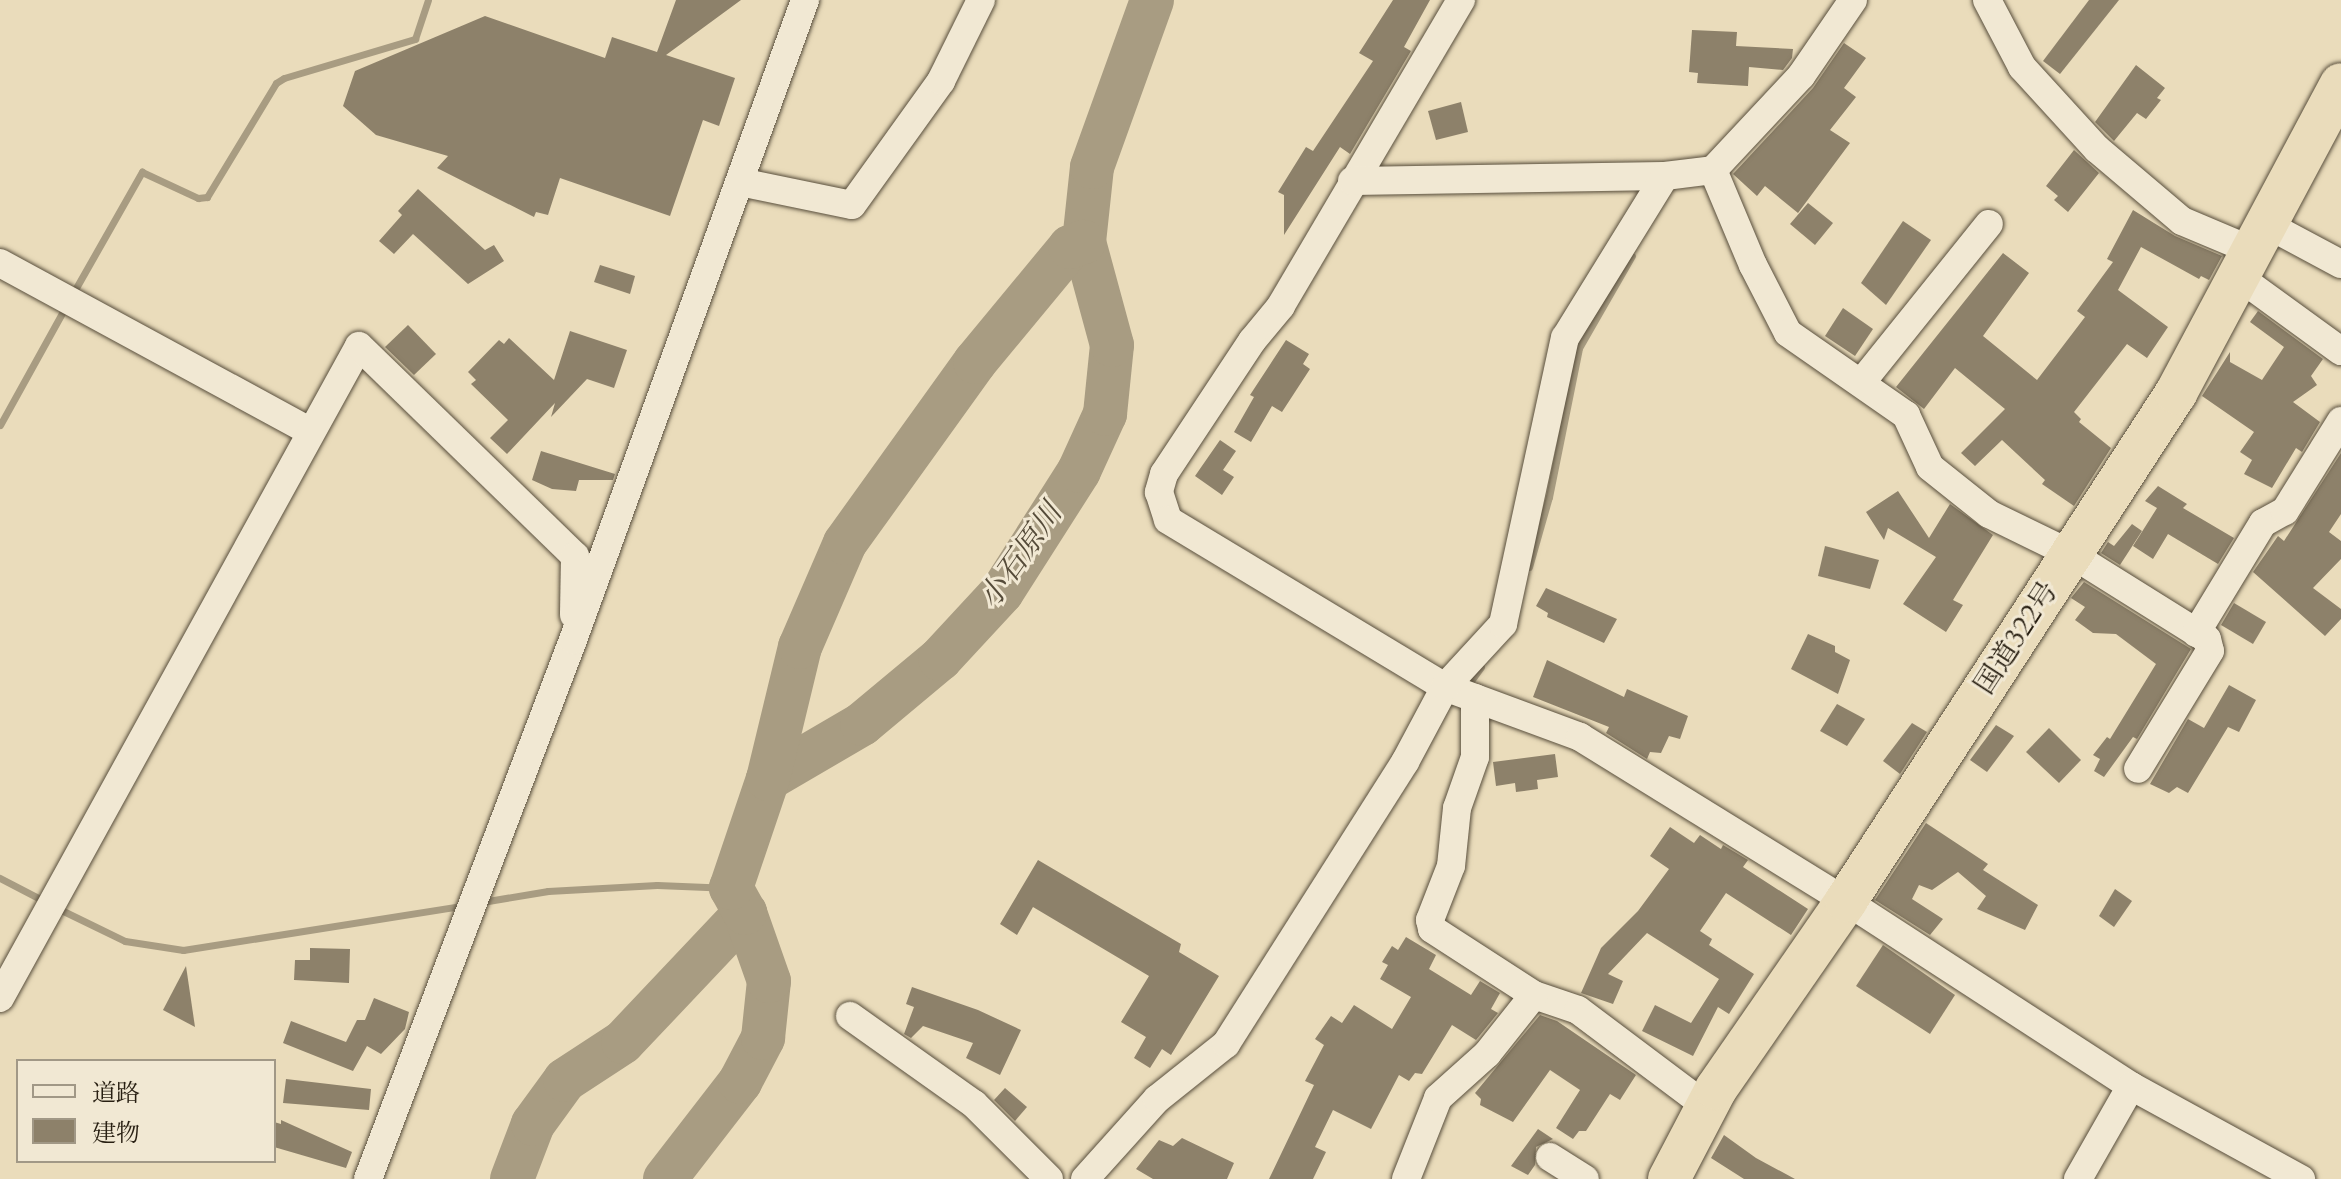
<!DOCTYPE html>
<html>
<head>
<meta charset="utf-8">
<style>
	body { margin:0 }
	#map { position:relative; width:2341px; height:1179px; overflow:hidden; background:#eadcbb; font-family:Cardo,"Noto Serif JP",serif }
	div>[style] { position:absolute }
	.stream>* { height:7px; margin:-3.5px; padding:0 3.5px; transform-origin:3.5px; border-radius:3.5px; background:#a89c82 }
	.river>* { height:44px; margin:-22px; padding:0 22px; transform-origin:22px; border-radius:22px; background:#a89c82 }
	.building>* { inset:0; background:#8d816a }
	.roads { filter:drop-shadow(0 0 2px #584e3c) drop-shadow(0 0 2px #584e3c) }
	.minor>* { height:28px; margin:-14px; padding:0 14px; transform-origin:14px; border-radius:14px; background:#f1e8d3 }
	.highway>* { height:42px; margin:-21px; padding:0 21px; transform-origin:21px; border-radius:21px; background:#eadcbb }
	span { translate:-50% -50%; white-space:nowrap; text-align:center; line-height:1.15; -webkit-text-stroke:6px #f1e8d3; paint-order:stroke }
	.street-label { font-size:28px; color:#281f12 }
	.water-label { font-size:30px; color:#554b39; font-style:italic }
	.legend { position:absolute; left:16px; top:1059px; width:260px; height:104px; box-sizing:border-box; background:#f1e8d3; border:2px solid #a19886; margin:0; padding:10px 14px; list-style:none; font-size:24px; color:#281f12 }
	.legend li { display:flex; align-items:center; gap:16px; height:40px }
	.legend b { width:40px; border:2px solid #a19886 }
</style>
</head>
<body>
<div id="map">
	<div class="stream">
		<div style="left:72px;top:295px;width:142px;rotate:-60.4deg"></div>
		<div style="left:142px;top:172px;width:62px;rotate:24.9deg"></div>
		<div style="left:198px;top:198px;width:9px;rotate:-6deg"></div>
		<div style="left:207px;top:197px;width:133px;rotate:-58.8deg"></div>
		<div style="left:276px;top:83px;width:9px;rotate:-32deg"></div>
		<div style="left:284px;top:78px;width:137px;rotate:-16.6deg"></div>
		<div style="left:415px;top:39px;width:41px;rotate:-71.6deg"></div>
		<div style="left:0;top:425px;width:136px;rotate:-61deg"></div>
		<div style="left:1529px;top:567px;width:73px;rotate:-74.1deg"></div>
		<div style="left:1549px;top:497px;width:152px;rotate:-78.6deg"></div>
		<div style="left:1579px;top:348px;width:106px;rotate:-60.1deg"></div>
		<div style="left:1465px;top:689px;width:27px;rotate:-54deg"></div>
		<div style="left:0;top:878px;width:50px;rotate:27.6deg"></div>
		<div style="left:482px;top:902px;width:67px;rotate:-9.5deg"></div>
		<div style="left:548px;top:891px;width:109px;rotate:-3.2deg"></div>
		<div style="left:657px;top:885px;width:74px;rotate:2.3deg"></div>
		<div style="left:55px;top:907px;width:78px;rotate:25.9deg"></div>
		<div style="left:125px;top:941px;width:59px;rotate:8.8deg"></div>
		<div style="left:183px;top:950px;width:287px;rotate:-9deg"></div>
	</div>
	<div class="river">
		<div style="left:768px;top:779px;width:109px;rotate:-30.3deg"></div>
		<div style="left:862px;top:724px;width:102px;rotate:-39.8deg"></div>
		<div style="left:940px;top:659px;width:91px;rotate:-47.2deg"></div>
		<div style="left:1002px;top:592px;width:143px;rotate:-57.5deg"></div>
		<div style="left:1079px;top:471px;width:63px;rotate:-65.5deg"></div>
		<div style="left:1105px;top:414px;width:69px;rotate:-84.2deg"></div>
		<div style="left:1112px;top:345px;width:107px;rotate:-105.2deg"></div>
		<div style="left:1084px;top:242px;width:75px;rotate:-83.9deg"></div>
		<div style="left:1092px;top:167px;width:177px;rotate:-70.2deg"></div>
		<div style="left:512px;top:1179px;width:59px;rotate:-69.1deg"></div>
		<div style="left:533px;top:1124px;width:54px;rotate:-54deg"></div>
		<div style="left:565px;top:1080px;width:69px;rotate:-33.2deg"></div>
		<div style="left:623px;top:1042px;width:178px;rotate:-46.6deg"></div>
		<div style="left:665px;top:1179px;width:123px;rotate:-52.3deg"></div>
		<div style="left:740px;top:1082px;width:50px;rotate:-62.4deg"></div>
		<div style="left:763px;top:1038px;width:57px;rotate:-84deg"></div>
		<div style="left:769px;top:981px;width:72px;rotate:-109.4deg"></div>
		<div style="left:745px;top:913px;width:29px;rotate:-119deg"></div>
		<div style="left:731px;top:888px;width:115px;rotate:-71.3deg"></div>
		<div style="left:768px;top:779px;width:136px;rotate:-76.4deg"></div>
		<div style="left:800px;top:647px;width:113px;rotate:-66.6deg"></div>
		<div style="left:845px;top:543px;width:223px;rotate:-54.3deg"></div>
		<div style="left:975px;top:362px;width:149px;rotate:-50.4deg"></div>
		<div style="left:1070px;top:247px;width:15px;rotate:-20deg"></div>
	</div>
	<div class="building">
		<div style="clip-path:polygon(676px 0,741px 0,666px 55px,735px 78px,719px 126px,703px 120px,670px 216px,560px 178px,548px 215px,536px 212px,534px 217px,437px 168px,448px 156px,376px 135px,343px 106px,355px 71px,485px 16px,605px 58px,612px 37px,657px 52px)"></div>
		<div style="clip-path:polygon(1393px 0,1430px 0,1404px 47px,1411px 51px,1350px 154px,1340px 147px,1284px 235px,1284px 195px,1278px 192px,1306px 147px,1313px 151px,1373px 61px,1359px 53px)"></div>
		<div style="clip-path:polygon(2089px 0,2119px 0,2060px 74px,2043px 61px)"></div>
		<div style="clip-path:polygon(1692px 30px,1737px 32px,1736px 46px,1793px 49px,1792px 58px,1783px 70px,1749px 67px,1748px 86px,1697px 83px,1698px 73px,1689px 72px)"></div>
		<div style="clip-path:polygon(1844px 43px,1866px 58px,1844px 88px,1856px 97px,1830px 130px,1850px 143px,1798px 213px,1765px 186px,1757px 196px,1733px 174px,1813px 88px)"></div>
		<div style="clip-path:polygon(2136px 65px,2165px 88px,2157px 98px,2161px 100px,2146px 119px,2137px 113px,2114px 141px,2095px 122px)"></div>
		<div style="clip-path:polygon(1461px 102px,1468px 132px,1436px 140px,1428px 111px)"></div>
		<div style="clip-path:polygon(2074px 150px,2099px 173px,2068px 212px,2054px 200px,2058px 196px,2046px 186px)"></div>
		<div style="clip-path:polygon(418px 189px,485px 250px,494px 245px,504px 261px,468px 284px,413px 234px,394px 254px,379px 241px,402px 215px,398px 211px)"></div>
		<div style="clip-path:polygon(1808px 203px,1833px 223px,1815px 245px,1790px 224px)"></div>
		<div style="clip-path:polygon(2133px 210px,2175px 236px,2222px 256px,2209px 280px,2201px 276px,2199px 279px,2141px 247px,2118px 290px,2168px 327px,2147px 358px,2127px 344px,2074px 412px,2081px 419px,2079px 422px,2111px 448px,2074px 506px,2042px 484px,2045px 480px,2002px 440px,1975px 466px,1961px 453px,2005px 409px,1955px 368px,1924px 409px,1896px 387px,2003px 253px,2029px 273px,1983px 336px,2037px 380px,2085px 317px,2077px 311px,2113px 262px,2107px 259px)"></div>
		<div style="clip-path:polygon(1903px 221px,1931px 240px,1886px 305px,1861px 283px)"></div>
		<div style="clip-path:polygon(600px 265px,635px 276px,630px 294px,594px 282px)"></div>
		<div style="clip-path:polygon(1843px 308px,1873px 329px,1855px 356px,1825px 336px)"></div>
		<div style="clip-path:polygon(2258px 311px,2323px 359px,2311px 376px,2317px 385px,2293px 402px,2320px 422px,2302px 452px,2296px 448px,2272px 488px,2244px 474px,2252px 460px,2240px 452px,2254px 432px,2202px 396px,2230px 352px,2230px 362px,2262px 380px,2284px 347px,2250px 322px)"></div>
		<div style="clip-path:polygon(408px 325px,436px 354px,414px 375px,385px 347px)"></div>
		<div style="clip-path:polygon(570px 331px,627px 350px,614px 388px,587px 379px,551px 417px,555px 403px,507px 454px,490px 438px,508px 420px,471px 384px,476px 380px,468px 372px,499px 340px,504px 344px,509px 338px,554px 380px)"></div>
		<div style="clip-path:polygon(1286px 340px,1309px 354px,1303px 364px,1310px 369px,1282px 412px,1272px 406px,1251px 442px,1234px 432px,1254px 397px,1250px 395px)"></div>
		<div style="clip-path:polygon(1220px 440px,1236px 451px,1223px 470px,1234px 477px,1222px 495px,1195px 476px)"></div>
		<div style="clip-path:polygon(541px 451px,615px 474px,613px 480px,579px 480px,576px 491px,552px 489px,532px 480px)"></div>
		<div style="clip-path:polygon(2341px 453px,2341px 514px,2329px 532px,2341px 541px,2341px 559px,2313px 588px,2341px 609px,2341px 619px,2325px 636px,2253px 572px,2278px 536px,2284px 541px)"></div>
		<div style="clip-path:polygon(2158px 486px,2187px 504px,2183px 508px,2234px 538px,2218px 564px,2168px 534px,2153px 559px,2133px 546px,2157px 508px,2145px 501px)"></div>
		<div style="clip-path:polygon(1898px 491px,1929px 538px,1950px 504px,1993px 535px,1953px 600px,1963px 605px,1946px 632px,1903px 604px,1936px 557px,1888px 528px,1884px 540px,1866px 512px)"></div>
		<div style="clip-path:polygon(2132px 524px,2142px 531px,2120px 565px,2101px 553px,2108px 542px,2114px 546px)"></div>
		<div style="clip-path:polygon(1825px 546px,1879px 560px,1870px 589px,1818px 576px)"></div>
		<div style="clip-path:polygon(2084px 582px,2191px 649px,2137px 739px,2133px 737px,2104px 777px,2094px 771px,2100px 759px,2093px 755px,2107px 737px,2110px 739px,2156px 664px,2116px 634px,2093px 633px,2075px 620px,2085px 607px,2071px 598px)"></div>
		<div style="clip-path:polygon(1546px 588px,1617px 619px,1604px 643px,1547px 617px,1548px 613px,1536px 606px)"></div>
		<div style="clip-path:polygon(2234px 603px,2266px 622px,2253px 644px,2221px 625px)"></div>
		<div style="clip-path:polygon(1808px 634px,1835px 646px,1835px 652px,1850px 660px,1838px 694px,1791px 669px)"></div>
		<div style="clip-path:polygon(1547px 660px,1624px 697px,1627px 689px,1688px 716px,1680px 739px,1669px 736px,1661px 753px,1650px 752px,1647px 759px,1606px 733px,1609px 727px,1533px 697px)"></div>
		<div style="clip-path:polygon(2229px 685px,2256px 700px,2239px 732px,2228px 727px,2188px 793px,2177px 787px,2169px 793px,2150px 784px,2188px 719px,2204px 728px)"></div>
		<div style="clip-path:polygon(1837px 704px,1865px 719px,1847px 746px,1820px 731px)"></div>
		<div style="clip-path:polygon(1912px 723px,1927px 732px,1900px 774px,1883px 761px)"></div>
		<div style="clip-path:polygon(1996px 725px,2014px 736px,1987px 772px,1970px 760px)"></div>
		<div style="clip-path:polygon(2049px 728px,2081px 760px,2059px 783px,2026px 752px)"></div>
		<div style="clip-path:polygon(1555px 754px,1558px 777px,1537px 780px,1538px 789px,1516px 792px,1515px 783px,1496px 786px,1493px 762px)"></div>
		<div style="clip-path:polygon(1926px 823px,1988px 864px,1983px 870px,2038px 905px,2025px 930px,1977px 909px,1986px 896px,1958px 872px,1932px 890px,1919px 885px,1912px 899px,1943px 919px,1930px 935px,1875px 900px)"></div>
		<div style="clip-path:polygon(1670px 827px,1694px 843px,1700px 835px,1721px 849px,1723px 845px,1748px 860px,1743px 867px,1808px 909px,1791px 935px,1726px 893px,1700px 931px,1712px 939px,1709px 945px,1754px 974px,1729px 1014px,1718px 1007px,1693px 1056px,1642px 1031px,1655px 1005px,1691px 1023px,1719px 979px,1647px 933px,1608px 974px,1623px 981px,1613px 1004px,1581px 993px,1601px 948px,1638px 911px,1669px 869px,1650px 856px)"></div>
		<div style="clip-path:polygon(1038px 860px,1181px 944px,1179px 952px,1219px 976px,1171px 1055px,1162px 1049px,1150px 1068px,1134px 1058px,1146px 1037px,1121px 1022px,1149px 976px,1033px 907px,1017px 935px,1000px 924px)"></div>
		<div style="clip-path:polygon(2115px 889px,2132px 901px,2114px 927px,2099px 916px)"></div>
		<div style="clip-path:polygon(1406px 937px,1436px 955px,1429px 969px,1471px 995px,1480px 981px,1500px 993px,1491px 1009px,1498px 1013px,1476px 1040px,1452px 1025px,1422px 1074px,1415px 1073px,1409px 1081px,1399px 1075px,1371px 1129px,1333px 1110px,1315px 1147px,1326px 1152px,1313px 1179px,1269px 1179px,1314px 1085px,1305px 1081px,1324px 1045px,1315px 1039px,1331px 1016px,1342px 1023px,1354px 1005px,1392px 1029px,1411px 997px,1380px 979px,1388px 965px,1382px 962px,1392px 946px,1398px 950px)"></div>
		<div style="clip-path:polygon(1883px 945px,1955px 995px,1930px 1034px,1856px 986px)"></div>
		<div style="clip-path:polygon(310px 948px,350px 949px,349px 983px,294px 980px,295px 960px,310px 960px)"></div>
		<div style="clip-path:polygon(186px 966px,195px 1027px,163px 1010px)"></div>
		<div style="clip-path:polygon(912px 987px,978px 1010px,1021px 1030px,1000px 1075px,966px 1058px,973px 1043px,923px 1026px,911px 1038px,904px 1034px,914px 1007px,906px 1004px)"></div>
		<div style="clip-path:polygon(374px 998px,409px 1012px,405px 1029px,381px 1054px,367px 1046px,353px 1071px,283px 1043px,291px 1021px,346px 1042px,357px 1020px,365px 1020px)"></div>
		<div style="clip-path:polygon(1540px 1015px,1557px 1021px,1636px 1075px,1620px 1100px,1610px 1094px,1586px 1131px,1579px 1131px,1573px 1139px,1556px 1128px,1580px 1090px,1550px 1070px,1513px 1122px,1480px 1105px,1481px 1099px,1475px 1093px)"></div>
		<div style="clip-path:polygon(286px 1079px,371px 1089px,369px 1110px,283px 1103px)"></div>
		<div style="clip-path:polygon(1005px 1088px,1027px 1107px,1015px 1121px,994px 1100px)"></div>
		<div style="clip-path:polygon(281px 1120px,352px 1152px,346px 1168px,274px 1147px,274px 1122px,281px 1124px)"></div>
		<div style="clip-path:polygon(1538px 1129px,1553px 1139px,1536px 1147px,1535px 1165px,1528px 1175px,1511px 1166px)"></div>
		<div style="clip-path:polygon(1724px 1135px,1756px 1158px,1795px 1179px,1744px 1179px,1711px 1158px)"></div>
		<div style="clip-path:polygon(1182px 1138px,1234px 1163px,1227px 1179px,1153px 1179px,1136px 1169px,1159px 1140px,1173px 1146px)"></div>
	</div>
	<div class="roads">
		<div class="minor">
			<div style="left:1461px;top:0;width:355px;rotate:120.5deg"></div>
			<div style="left:1281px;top:306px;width:45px;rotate:129.6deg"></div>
			<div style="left:1252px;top:341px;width:159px;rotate:123.5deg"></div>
			<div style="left:1164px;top:474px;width:19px;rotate:106deg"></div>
			<div style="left:1159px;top:492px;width:29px;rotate:72deg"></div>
			<div style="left:1168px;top:520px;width:323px;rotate:31.1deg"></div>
			<div style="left:1445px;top:687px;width:144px;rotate:20.3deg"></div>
			<div style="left:1580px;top:737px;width:312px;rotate:31.7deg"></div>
			<div style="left:1846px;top:901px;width:340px;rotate:33deg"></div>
			<div style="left:2131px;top:1086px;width:194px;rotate:28.7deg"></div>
			<div style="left:1987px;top:0;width:76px;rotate:62.4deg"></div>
			<div style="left:2022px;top:67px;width:111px;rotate:47.6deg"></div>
			<div style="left:2097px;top:149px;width:111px;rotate:40.3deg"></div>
			<div style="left:2182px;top:221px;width:77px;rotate:22.9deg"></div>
			<div style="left:1713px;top:170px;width:103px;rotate:67.2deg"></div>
			<div style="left:1753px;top:265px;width:76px;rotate:62.8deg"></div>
			<div style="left:1788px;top:333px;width:144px;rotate:34.8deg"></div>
			<div style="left:1906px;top:415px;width:57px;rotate:65.2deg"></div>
			<div style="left:1930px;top:467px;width:75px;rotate:38.5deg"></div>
			<div style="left:1989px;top:514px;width:91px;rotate:26deg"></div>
			<div style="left:2071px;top:554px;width:160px;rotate:32deg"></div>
			<div style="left:2207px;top:639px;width:12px;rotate:76deg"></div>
			<div style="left:2210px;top:651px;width:138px;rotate:121.4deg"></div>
			<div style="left:1352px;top:181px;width:313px;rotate:-0.9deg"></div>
			<div style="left:740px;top:182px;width:114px;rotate:11.6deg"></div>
			<div style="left:852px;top:205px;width:153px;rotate:-54.3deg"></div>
			<div style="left:941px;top:81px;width:90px;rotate:-63.7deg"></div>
			<div style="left:2266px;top:224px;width:85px;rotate:28.1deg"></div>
			<div style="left:0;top:263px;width:352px;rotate:28.5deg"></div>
			<div style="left:2239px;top:277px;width:126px;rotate:36deg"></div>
			<div style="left:1861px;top:383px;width:204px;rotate:-51.2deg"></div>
			<div style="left:2196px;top:633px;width:129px;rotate:-58.7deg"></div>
			<div style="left:2263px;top:523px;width:25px;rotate:-29deg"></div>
			<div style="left:2285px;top:511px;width:106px;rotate:-58.1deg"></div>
			<div style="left:1475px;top:698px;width:59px;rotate:90deg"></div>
			<div style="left:1475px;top:757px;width:54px;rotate:109.4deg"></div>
			<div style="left:1457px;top:808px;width:58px;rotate:95.9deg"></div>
			<div style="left:1451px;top:866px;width:58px;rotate:111.3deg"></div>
			<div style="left:1430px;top:920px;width:9px;rotate:77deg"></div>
			<div style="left:1432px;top:929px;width:121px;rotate:32.9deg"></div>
			<div style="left:1534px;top:995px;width:46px;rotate:18.8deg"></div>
			<div style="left:1578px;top:1010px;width:161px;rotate:36.9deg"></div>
			<div style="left:0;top:998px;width:744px;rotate:-61.16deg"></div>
			<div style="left:359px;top:346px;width:301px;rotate:44.2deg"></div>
			<div style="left:575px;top:556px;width:59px;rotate:91deg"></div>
			<div style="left:850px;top:1016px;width:152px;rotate:35.4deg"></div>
			<div style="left:974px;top:1104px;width:106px;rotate:45deg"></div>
			<div style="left:1550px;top:1157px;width:41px;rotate:32.2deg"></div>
			<div style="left:368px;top:1179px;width:577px;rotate:-69.18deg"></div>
			<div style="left:573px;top:640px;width:681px;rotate:-70.07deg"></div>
			<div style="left:1085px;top:1179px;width:108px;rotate:-48deg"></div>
			<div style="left:1157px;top:1099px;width:88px;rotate:-38.6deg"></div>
			<div style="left:1226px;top:1044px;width:334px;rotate:-57.6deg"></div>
			<div style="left:1405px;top:762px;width:85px;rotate:-61.9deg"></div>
			<div style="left:1445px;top:687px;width:86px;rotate:-47.4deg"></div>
			<div style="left:1503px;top:624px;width:293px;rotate:-77.8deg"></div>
			<div style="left:1565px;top:338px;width:190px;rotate:-58.3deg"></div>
			<div style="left:1665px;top:176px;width:48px;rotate:-7.1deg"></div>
			<div style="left:1713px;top:170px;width:129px;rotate:-46.9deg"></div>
			<div style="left:1801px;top:76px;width:92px;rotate:-55.6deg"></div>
			<div style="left:1406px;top:1179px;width:87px;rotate:-68.4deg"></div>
			<div style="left:1438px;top:1098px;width:66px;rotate:-41.9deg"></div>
			<div style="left:1487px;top:1054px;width:75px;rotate:-51.5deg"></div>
			<div style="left:2078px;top:1179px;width:107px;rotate:-60.3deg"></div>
		</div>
		<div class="highway">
			<div style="left:1669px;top:1179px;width:102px;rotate:-62.4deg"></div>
			<div style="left:1716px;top:1089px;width:229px;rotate:-55.3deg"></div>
			<div style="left:1846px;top:901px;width:606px;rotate:-56.99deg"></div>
			<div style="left:2176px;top:393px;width:350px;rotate:-61.9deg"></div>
		</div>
	</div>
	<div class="street-label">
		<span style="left:2016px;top:638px;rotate:-57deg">国道322号</span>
	</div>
	<div class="water-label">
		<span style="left:1021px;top:556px;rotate:-55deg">小石原川</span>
	</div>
	<ul class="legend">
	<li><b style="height:10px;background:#f1e8d3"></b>道路</li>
	<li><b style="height:22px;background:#8d816a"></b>建物</li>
	</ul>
</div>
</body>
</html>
